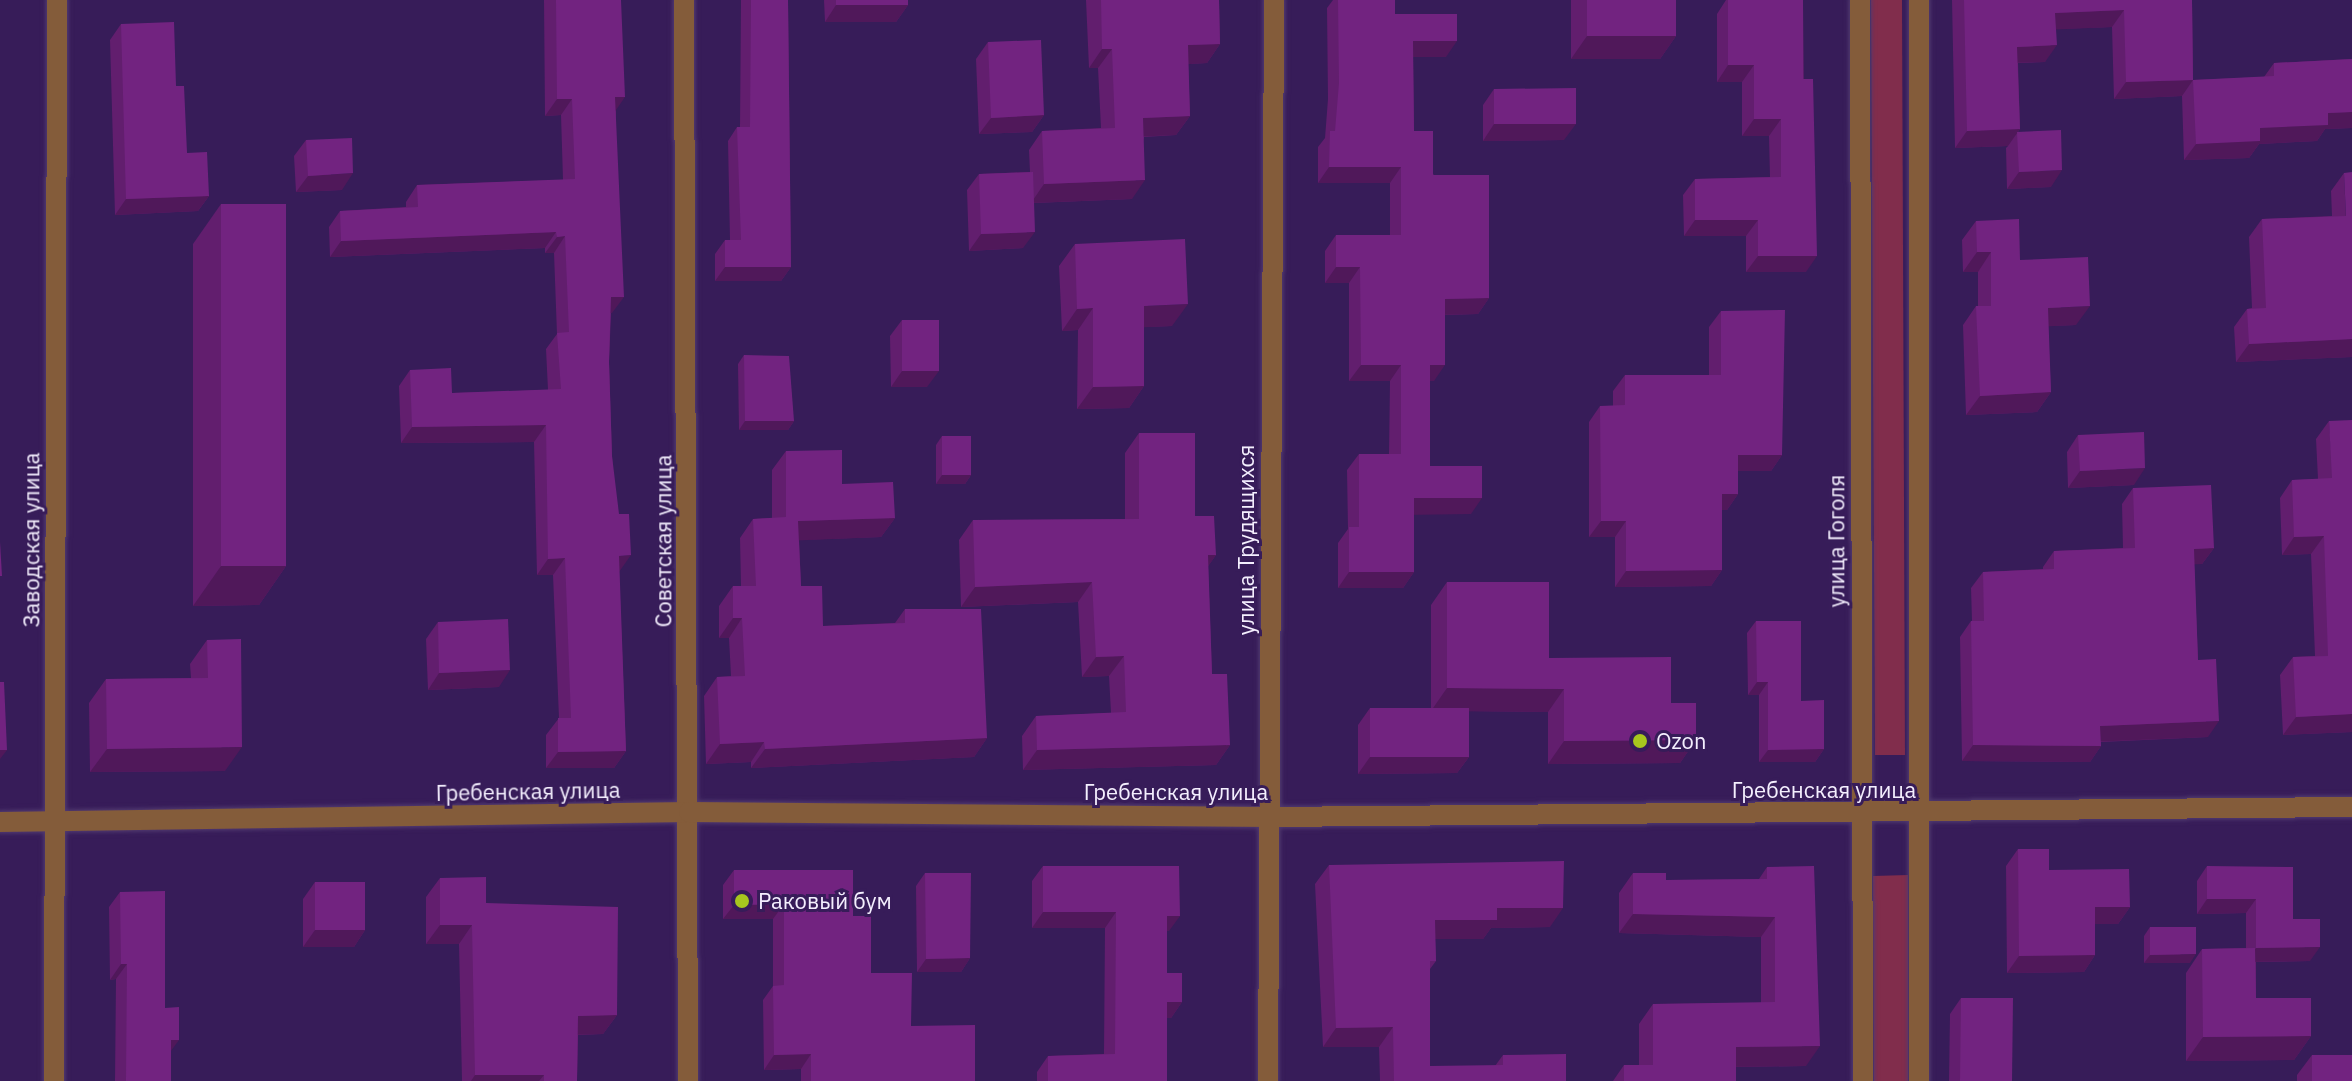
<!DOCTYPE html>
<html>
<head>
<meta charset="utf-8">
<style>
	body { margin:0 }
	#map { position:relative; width:2352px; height:1081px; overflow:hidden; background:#371c59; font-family:"IBM Plex Sans",sans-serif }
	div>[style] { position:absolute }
	.green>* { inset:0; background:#812d4c }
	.roads { filter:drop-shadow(0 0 2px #513a70) drop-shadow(0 0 2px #513a70) }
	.minor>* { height:20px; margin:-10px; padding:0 10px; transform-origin:10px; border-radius:10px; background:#845c3a }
	.wall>* { inset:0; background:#621e6e }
	.shaded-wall>* { inset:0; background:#50185a }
	.building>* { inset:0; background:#722380 }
	.dots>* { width:22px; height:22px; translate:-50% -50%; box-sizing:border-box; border:4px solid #371c59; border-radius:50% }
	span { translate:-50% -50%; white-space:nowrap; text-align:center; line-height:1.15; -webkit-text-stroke:6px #371c59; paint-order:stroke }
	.street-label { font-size:22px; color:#f4effe }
	.poi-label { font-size:22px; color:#f4effe }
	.left { translate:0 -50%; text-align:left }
</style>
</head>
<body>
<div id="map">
	<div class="green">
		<div style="clip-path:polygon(1871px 0,1902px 0,1905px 755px,1875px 755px)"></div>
		<div style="clip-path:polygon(1908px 875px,1908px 1081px,1874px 1081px,1873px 876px)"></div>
	</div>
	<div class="roads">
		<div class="minor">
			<div style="left:684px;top:0;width:1081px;rotate:89.79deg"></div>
			<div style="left:1860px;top:0;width:1081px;rotate:89.84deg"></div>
			<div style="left:1919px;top:0;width:1081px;rotate:90deg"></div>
			<div style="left:0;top:822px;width:689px;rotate:-0.83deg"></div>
			<div style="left:689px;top:812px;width:580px;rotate:0.49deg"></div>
			<div style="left:1269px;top:817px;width:1083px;rotate:-0.53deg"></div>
			<div style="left:54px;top:1081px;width:1081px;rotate:-89.84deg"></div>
			<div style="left:1268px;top:1081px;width:1081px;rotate:-89.68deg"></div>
		</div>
	</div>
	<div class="wall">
		<div style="clip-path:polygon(544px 0,621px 0,616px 110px,612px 313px,611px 313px,609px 362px,612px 456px,619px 571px,626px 751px,614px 768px,546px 768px,546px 735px,559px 718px,553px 575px,537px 575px,534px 442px,401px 443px,399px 386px,410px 370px,452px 393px,548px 390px,546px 349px,557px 334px,554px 253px,545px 253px,545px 248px,330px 257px,329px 227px,340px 211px,406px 207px,406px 202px,417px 185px,563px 180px,561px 115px,545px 116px)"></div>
		<div style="clip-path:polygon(741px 0,788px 0,791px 267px,781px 281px,715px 281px,715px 254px,725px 240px,730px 240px,728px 141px,737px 127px,740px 127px)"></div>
		<div style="clip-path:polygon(824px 0,908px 0,908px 5px,896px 22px,825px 22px)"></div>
		<div style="clip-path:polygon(1086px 0,1219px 0,1220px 44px,1207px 63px,1188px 64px,1190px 116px,1176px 135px,1144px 137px,1132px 199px,1034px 203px,1023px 248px,969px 251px,967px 190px,979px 174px,1030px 172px,1029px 150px,1042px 131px,1101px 128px,1098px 68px,1089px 68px)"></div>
		<div style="clip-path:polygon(1333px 0,1395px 0,1395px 14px,1446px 57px,1413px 57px,1414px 131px,1489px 298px,1478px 314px,1445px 315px,1434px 381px,1430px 381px,1430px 466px,1471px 514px,1414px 514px,1414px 572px,1403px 588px,1338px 588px,1338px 543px,1348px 529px,1347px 470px,1359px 454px,1389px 454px,1390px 381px,1349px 381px,1349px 283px,1325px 283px,1325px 251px,1336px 235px,1390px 235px,1390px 183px,1318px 183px,1318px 147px,1325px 138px,1328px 99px,1327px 8px)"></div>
		<div style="clip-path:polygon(1571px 0,1676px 0,1676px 36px,1660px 59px,1571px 59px)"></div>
		<div style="clip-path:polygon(1726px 0,1803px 0,1806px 272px,1746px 272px,1746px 236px,1684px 236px,1683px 195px,1695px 179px,1770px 177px,1769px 136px,1742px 136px,1742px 82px,1717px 82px,1717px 14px)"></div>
		<div style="clip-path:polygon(1952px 0,2192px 0,2193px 80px,2264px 77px,2274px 63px,2352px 59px,2352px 128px,2325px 129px,2317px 141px,2259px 144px,2249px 158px,2184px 160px,2182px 96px,2114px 99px,2112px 27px,2056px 29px,2045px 62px,2018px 63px,2020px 129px,2018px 132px,2051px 187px,2007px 189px,2006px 148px,2008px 146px,1955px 148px)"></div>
		<div style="clip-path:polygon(121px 24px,176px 86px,187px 153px,209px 196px,198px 211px,115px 215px,110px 40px)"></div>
		<div style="clip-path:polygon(988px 42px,1044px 115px,1032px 132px,979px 134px,976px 59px)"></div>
		<div style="clip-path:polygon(1494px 89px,1564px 140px,1483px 141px,1483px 105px)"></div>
		<div style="clip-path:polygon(306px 140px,342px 190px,296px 192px,294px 156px)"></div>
		<div style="clip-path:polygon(2344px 173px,2352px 357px,2236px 362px,2234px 327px,2247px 309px,2252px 308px,2249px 237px,2262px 219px,2332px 216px,2331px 191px)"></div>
		<div style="clip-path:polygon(221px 204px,286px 566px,259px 605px,193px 606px,193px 244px)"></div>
		<div style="clip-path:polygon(1976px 221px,2020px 260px,2076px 325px,2048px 326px,2051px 392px,2037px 412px,1966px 415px,1963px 325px,1976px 306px,1978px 306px,1978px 272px,1963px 272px,1962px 240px)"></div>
		<div style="clip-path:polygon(1075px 244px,1172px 326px,1144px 327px,1144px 386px,1129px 408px,1077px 409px,1078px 330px,1062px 331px,1059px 266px)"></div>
		<div style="clip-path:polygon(1721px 311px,1782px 455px,1771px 471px,1738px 471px,1738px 494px,1727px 510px,1722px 510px,1722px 570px,1711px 586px,1615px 587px,1615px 537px,1589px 537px,1589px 422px,1600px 406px,1613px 406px,1613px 391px,1625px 375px,1709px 375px,1709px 327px)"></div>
		<div style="clip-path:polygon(902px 320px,927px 387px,891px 387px,890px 336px)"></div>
		<div style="clip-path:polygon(744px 355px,794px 421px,788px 430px,739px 430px,738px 364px)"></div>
		<div style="clip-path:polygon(2329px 421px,2352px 732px,2283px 735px,2280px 675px,2293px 657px,2315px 656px,2311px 554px,2282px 555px,2280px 498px,2292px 480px,2318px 479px,2316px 439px)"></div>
		<div style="clip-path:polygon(1139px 433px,1195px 516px,1216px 555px,1208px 566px,1212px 674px,1230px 745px,1216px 765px,1023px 770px,1022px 736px,1036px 716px,1111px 713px,1109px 676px,1082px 677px,1078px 602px,961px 607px,959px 540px,973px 520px,1125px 519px,1125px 453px)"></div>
		<div style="clip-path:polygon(2078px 435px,2134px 485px,2068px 488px,2067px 452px)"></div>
		<div style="clip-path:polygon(942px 436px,971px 475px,965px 484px,936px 484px,936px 445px)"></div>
		<div style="clip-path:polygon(786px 451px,842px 484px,895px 518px,881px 537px,799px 540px,801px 586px,823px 626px,895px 623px,905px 609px,987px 738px,974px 757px,751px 768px,751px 762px,706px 764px,704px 696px,717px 677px,731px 676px,729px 638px,719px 638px,719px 606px,733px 586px,741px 586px,740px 538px,753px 519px,772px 518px,772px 470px)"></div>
		<div style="clip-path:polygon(2133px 488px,2214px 548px,2202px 564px,2194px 564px,2198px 660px,2208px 737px,2101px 742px,2101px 746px,2090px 762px,1962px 761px,1960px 637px,1971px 621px,1972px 621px,1971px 588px,1983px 572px,2043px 569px,2043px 567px,2054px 551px,2123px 548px,2122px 504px)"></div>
		<div style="clip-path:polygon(1447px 582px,1549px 658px,1671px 703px,1696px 740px,1680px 763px,1548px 764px,1548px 712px,1469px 711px,1469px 757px,1457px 773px,1358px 774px,1358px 725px,1370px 708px,1431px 708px,1431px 605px)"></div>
		<div style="clip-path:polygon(1756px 621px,1801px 701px,1824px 749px,1815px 762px,1759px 762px,1759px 695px,1748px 695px,1747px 633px)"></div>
		<div style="clip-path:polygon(438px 622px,499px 687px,428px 690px,426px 639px)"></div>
		<div style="clip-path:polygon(207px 640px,225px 771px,90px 772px,89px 703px,106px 679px,191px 678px,190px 664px)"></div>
		<div style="clip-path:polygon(2018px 849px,2049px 870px,2130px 907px,2118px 924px,2095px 924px,2095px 955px,2084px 972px,2007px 973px,2006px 866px)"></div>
		<div style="clip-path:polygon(1329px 865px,1550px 927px,1491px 928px,1483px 939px,1435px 939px,1436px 961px,1430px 969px,1430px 1066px,1495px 1066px,1503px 1055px,1566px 1081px,1380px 1081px,1379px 1047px,1323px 1047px,1315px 884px)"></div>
		<div style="clip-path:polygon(1043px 866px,1169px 931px,1167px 931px,1167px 973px,1182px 1002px,1171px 1018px,1167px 1018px,1167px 1081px,1037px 1081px,1037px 1072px,1048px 1056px,1104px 1054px,1105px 928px,1032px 928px,1032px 881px)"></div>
		<div style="clip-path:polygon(2207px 866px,2293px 919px,2310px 961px,2256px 962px,2256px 998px,2311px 1036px,2294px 1060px,2186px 1061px,2186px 973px,2202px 949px,2246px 948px,2246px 913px,2197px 914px,2197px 881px)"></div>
		<div style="clip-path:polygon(1767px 867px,1806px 1066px,1736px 1067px,1736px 1081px,1613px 1081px,1624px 1065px,1639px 1065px,1639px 1024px,1653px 1004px,1761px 1003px,1761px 937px,1619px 933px,1619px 893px,1633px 873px,1666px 880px,1759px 879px)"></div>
		<div style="clip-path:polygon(734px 870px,853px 916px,871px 973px,911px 1026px,975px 1081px,801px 1081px,801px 1069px,764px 1070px,763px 1000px,773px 986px,773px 919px,723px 919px,723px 885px)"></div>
		<div style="clip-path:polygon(925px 873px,970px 958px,961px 972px,917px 972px,916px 886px)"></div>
		<div style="clip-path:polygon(440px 878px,486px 903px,617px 1015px,603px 1034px,578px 1035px,577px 1081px,462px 1081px,459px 944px,426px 944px,426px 897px)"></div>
		<div style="clip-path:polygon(315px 882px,365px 930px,354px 947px,303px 947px,303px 899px)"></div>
		<div style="clip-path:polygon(120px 892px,165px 1008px,171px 1052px,171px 1081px,115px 1081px,116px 979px,110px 980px,109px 907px)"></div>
		<div style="clip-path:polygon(2150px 927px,2190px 963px,2144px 963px,2144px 936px)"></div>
		<div style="clip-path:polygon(1961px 998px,2012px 1081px,1949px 1081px,1950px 1014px)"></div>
		<div style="clip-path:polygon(2312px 1055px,2352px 1081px,2297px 1081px,2297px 1075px)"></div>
	</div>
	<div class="shaded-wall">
		<div style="clip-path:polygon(836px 5px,908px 5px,896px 22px,825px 22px)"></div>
		<div style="clip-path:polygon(2124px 10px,2112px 27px,2044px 30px,2055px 13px)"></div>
		<div style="clip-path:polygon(1587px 36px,1676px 36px,1660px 59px,1571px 59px)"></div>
		<div style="clip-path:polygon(1413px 41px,1457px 41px,1446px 57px,1402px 57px)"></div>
		<div style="clip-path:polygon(1220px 44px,1207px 63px,1174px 65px,1188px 45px)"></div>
		<div style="clip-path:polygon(2057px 45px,2045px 62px,2006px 63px,2017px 47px)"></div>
		<div style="clip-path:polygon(1102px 49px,1112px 49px,1098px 68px,1089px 68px)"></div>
		<div style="clip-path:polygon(1728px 65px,1754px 65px,1742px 82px,1717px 82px)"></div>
		<div style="clip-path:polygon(2193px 80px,2182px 96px,2114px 99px,2126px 82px)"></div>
		<div style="clip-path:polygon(615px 97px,625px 97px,614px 113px)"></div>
		<div style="clip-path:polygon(557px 99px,572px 99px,561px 115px,545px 116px)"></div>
		<div style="clip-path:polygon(2352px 112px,2352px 128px,2325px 129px,2317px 141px,2259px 144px,2249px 158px,2184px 160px,2196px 144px,2260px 128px,2328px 113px)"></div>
		<div style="clip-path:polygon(1044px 115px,1032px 132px,979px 134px,991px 118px)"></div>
		<div style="clip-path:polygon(1190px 116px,1176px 135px,1130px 137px,1143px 118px)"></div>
		<div style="clip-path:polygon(1754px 119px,1781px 119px,1769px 136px,1742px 136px)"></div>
		<div style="clip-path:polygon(1494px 124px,1576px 124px,1564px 140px,1483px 141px)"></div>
		<div style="clip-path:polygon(2020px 129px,2008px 146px,1955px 148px,1967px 131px)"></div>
		<div style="clip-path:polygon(1329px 167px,1401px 167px,1390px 183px,1318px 183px)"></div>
		<div style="clip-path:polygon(2062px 170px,2051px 187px,2007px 189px,2019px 172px)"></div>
		<div style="clip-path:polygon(353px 173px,342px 190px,296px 192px,308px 176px)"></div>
		<div style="clip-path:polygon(1145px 180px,1132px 199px,1031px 203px,1044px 184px)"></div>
		<div style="clip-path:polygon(209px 196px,198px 211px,115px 215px,126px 199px)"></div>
		<div style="clip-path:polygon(1695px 220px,1758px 220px,1746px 236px,1684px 236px)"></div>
		<div style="clip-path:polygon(556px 232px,545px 248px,330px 257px,341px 241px)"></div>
		<div style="clip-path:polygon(1035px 232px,1023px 248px,969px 251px,981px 234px)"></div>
		<div style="clip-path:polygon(565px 236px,554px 253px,545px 253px,557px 237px)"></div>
		<div style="clip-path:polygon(1977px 252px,1991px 252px,1978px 272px,1963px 272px)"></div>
		<div style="clip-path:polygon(1758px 256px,1817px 256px,1806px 272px,1746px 272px)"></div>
		<div style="clip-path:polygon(725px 267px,791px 267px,781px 281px,715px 281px)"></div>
		<div style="clip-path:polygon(1336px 267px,1360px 267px,1349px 283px,1325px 283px)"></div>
		<div style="clip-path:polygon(611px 297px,624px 297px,612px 313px,600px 314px)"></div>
		<div style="clip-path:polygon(1489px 298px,1478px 314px,1434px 315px,1445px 299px)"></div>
		<div style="clip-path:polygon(1188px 304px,1172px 326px,1128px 328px,1144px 306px)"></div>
		<div style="clip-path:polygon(2090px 306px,2076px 325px,2034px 327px,2048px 308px)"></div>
		<div style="clip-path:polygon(1093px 308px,1078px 330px,1062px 331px,1077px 309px)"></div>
		<div style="clip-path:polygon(2352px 339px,2352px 357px,2236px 362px,2249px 344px)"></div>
		<div style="clip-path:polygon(1361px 365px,1401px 365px,1390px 381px,1349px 381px)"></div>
		<div style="clip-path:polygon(1430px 365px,1445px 365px,1434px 381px,1418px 381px)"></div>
		<div style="clip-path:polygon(902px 371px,939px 371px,927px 387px,891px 387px)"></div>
		<div style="clip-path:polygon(1144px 386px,1129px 408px,1077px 409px,1093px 387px)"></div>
		<div style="clip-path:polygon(2051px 392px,2037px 412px,1966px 415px,1980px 396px)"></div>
		<div style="clip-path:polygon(745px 421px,794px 421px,788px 430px,739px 430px)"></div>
		<div style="clip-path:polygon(546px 425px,534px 442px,401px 443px,412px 427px)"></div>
		<div style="clip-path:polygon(1738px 455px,1782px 455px,1771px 471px,1726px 471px)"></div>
		<div style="clip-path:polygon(2145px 468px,2134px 485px,2068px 488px,2080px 471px)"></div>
		<div style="clip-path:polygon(942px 475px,971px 475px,965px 484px,936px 484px)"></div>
		<div style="clip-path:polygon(1722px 494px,1738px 494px,1727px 510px,1711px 510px)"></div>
		<div style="clip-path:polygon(1414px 498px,1482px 498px,1471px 514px,1403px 515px)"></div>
		<div style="clip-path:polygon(895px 518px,881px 537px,784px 541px,798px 521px)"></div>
		<div style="clip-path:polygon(1601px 521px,1626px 521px,1615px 537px,1589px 537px)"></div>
		<div style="clip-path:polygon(2324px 536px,2311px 554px,2282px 555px,2294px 537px)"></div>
		<div style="clip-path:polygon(2214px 548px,2202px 564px,2182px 565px,2194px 549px)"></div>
		<div style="clip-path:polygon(631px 555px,619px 572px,619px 556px)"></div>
		<div style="clip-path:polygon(1208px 555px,1216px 555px,1202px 575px)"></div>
		<div style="clip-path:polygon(565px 558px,553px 575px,537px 575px,548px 559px)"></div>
		<div style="clip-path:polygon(221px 566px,286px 566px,259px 605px,193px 606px)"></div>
		<div style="clip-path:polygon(1722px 570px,1711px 586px,1615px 587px,1626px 571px)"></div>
		<div style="clip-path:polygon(1349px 572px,1414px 572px,1403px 588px,1338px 588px)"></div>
		<div style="clip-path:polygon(1092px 582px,1078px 602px,961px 607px,975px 587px)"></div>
		<div style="clip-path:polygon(733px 618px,742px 618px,729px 638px,719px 638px)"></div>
		<div style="clip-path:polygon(1124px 656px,1109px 676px,1082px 677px,1096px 657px)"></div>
		<div style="clip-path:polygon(510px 670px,499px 687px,428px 690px,439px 673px)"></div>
		<div style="clip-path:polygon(1757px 682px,1768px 682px,1759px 695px,1748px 695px)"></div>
		<div style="clip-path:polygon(1447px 688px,1564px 689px,1548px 712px,1431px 711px)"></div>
		<div style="clip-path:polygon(2352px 714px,2352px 732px,2283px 735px,2296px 717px)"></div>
		<div style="clip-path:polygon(2219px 721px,2208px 737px,2089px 742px,2100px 726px)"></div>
		<div style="clip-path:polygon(987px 738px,974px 757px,751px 768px,765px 749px)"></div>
		<div style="clip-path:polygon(1696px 740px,1680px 763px,1548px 764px,1564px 741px)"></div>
		<div style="clip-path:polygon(764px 742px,751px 762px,706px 764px,720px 744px)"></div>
		<div style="clip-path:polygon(1230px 745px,1216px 765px,1023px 770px,1037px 750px)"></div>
		<div style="clip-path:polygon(1973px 745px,2101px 746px,2090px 762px,1962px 761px)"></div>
		<div style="clip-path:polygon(242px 747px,225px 771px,90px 772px,107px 749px)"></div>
		<div style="clip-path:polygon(1824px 749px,1815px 762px,1759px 762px,1768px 750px)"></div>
		<div style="clip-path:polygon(0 750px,7px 750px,0 759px)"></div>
		<div style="clip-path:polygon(626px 751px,614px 768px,546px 768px,558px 752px)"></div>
		<div style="clip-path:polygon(1370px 757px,1469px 757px,1457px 773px,1358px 774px)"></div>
		<div style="clip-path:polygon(2207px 899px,2256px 899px,2246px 913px,2197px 914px)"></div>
		<div style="clip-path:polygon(784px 904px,773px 919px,723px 919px,734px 905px)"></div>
		<div style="clip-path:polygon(2095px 907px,2130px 907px,2118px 924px,2083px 924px)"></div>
		<div style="clip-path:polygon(1497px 908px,1563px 908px,1550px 927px,1491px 928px,1483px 939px,1422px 939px,1435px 920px)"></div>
		<div style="clip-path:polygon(1043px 912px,1116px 912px,1105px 928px,1032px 928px)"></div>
		<div style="clip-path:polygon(1633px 914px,1775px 917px,1761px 937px,1619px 933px)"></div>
		<div style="clip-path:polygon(1167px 916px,1180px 916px,1169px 931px,1156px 931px)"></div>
		<div style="clip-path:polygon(440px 925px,472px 925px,459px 944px,426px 944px)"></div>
		<div style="clip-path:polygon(315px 930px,365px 930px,354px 947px,303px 947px)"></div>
		<div style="clip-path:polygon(2320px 947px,2310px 961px,2246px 962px,2256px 948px)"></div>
		<div style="clip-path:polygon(2196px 954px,2190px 963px,2144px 963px,2150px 955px)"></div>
		<div style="clip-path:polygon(2095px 955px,2084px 972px,2007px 973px,2019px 956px)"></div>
		<div style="clip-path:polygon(970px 958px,961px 972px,917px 972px,926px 959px)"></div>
		<div style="clip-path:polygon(121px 964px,127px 964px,116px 979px,110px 980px)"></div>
		<div style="clip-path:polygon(1167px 1002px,1182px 1002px,1171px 1018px,1156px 1018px)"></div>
		<div style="clip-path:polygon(617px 1015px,603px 1034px,565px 1035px,578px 1016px)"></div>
		<div style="clip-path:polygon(1393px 1027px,1379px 1047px,1323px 1047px,1336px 1028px)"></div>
		<div style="clip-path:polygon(2311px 1036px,2294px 1060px,2186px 1061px,2203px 1037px)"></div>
		<div style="clip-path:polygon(171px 1040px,179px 1040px,168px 1055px)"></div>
		<div style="clip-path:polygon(1820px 1046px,1806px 1066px,1722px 1067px,1736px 1047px)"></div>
		<div style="clip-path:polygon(811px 1054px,801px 1069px,764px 1070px,774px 1055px)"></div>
		<div style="clip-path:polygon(475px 1075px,544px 1075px,539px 1081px,471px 1081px)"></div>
	</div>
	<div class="building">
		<div style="clip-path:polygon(556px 0,621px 0,625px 97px,615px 97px,624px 297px,611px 297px,609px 362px,612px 456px,619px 514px,629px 514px,631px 555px,619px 556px,626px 751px,558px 752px,558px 718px,571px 718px,565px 558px,548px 559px,546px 425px,412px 427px,410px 370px,451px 368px,452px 393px,561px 389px,557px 333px,569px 332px,565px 236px,557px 237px,556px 232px,341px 241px,340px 211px,418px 207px,417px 185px,575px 179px,572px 99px,557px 99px)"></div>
		<div style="clip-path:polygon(751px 0,788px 0,791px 267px,725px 267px,725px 240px,741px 240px,737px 127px,750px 127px)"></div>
		<div style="clip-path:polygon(836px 0,908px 0,908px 5px,836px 5px)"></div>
		<div style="clip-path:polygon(1101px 0,1219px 0,1220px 44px,1188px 45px,1190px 116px,1143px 118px,1145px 180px,1044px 184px,1042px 131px,1115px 128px,1112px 49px,1102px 49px)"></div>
		<div style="clip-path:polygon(1338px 0,1395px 0,1395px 14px,1457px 14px,1457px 41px,1413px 41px,1414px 131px,1433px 131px,1433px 175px,1489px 175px,1489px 298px,1445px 299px,1445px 365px,1430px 365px,1430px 466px,1482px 466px,1482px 498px,1414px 498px,1414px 572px,1349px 572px,1349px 527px,1359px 527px,1359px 454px,1401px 454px,1401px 365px,1361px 365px,1360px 267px,1336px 267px,1336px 235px,1401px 235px,1401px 167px,1329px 167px,1330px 131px,1335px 131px,1339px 83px)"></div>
		<div style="clip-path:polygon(1587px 0,1676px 0,1676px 36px,1587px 36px)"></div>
		<div style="clip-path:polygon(1728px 0,1803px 0,1803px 79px,1813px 79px,1817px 256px,1758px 256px,1758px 220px,1695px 220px,1695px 179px,1781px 177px,1781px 119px,1754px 119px,1754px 65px,1728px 65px)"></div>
		<div style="clip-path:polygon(1964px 0,2192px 0,2193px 80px,2126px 82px,2124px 10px,2055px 13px,2057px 45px,2017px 47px,2020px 129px,1967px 131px)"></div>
		<div style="clip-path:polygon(174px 22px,176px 86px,184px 86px,187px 153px,207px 152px,209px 196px,126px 199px,121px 24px)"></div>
		<div style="clip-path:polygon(1041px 40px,1044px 115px,991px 118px,988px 42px)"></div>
		<div style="clip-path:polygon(2352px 59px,2352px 112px,2328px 113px,2328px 125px,2260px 128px,2260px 141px,2196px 144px,2193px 80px,2274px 76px,2274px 63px)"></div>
		<div style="clip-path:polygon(1576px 88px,1576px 124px,1494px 124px,1494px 89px)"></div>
		<div style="clip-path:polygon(2061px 130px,2062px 170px,2019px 172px,2017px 132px)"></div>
		<div style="clip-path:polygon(352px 138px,353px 173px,308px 176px,306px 140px)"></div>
		<div style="clip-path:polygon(1033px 172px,1035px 232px,981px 234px,979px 174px)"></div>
		<div style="clip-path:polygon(2352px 172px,2352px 339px,2249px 344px,2247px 309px,2266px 308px,2262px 219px,2346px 216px,2344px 173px)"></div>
		<div style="clip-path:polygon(221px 204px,286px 204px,286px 566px,221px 566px)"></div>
		<div style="clip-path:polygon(2019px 219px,2020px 260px,2088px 257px,2090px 306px,2048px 308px,2051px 392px,1980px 396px,1976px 306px,1991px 306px,1991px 252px,1977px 252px,1976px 221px)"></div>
		<div style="clip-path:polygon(1185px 239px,1188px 304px,1144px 306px,1144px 386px,1093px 387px,1093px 308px,1077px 309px,1075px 244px)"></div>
		<div style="clip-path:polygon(1785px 310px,1782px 455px,1738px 455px,1738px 494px,1722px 494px,1722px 570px,1626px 571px,1626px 521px,1601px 521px,1600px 406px,1625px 405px,1625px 375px,1721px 375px,1721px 311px)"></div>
		<div style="clip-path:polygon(902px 320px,939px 320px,939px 371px,902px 371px)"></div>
		<div style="clip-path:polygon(744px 355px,789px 356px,794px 421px,745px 421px)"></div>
		<div style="clip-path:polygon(2352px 420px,2352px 714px,2296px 717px,2293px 657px,2328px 656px,2324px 536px,2294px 537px,2292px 480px,2332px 478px,2329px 421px)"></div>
		<div style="clip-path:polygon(2144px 432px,2145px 468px,2080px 471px,2078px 435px)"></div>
		<div style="clip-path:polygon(1139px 433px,1195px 433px,1195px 516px,1214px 516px,1216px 555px,1208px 555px,1212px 674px,1227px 674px,1230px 745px,1037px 750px,1036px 716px,1126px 712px,1124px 656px,1096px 657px,1092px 582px,975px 587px,973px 520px,1139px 519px)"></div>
		<div style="clip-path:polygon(942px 436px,971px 436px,971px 475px,942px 475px)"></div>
		<div style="clip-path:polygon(842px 450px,842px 484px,893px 482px,895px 518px,798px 521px,801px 586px,822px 586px,823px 626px,905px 623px,905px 609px,981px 609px,987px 738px,765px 749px,764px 742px,720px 744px,717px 677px,745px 676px,742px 618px,733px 618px,733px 586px,756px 586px,753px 519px,786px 517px,786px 451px)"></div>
		<div style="clip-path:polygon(2211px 485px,2214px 548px,2194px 549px,2198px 660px,2216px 659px,2219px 721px,2100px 726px,2101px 746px,1973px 745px,1971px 621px,1984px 621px,1983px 572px,2054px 569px,2054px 551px,2135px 548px,2133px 488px)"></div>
		<div style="clip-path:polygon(0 542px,2px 576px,0 576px)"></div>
		<div style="clip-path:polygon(1447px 582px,1549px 582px,1549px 658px,1671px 657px,1671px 703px,1696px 703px,1696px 740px,1564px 741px,1564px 689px,1447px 688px)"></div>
		<div style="clip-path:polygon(508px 619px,510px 670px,439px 673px,438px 622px)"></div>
		<div style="clip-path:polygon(1756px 621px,1801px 621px,1801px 701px,1824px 700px,1824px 749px,1768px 750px,1768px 682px,1757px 682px)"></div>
		<div style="clip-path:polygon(241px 639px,242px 747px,107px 749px,106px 679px,208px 678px,207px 640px)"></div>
		<div style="clip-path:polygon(0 682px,4px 682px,7px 750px,0 750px)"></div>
		<div style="clip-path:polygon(1370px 708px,1469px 708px,1469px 757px,1370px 757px)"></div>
		<div style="clip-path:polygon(2018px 849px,2049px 849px,2049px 870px,2129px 869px,2130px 907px,2095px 907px,2095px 955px,2019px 956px)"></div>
		<div style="clip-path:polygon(1564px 861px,1563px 908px,1497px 908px,1497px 920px,1435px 920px,1436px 961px,1430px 961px,1430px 1066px,1503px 1065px,1503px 1055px,1566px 1054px,1566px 1081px,1394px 1081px,1393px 1027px,1336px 1028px,1329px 865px)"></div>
		<div style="clip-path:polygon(1043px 866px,1179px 866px,1180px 916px,1167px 916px,1167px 973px,1182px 973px,1182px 1002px,1167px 1002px,1167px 1081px,1048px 1081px,1048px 1056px,1115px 1054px,1116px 912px,1043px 912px)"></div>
		<div style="clip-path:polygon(1814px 866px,1820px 1046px,1736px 1047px,1736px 1081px,1624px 1081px,1624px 1065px,1653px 1065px,1653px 1004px,1775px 1002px,1775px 917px,1633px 914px,1633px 873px,1666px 873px,1666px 880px,1767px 879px,1767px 867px)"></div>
		<div style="clip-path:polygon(2207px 866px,2293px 867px,2293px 919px,2320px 919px,2320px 947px,2256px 948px,2256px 899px,2207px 899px)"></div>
		<div style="clip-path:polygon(734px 870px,853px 870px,853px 916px,871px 916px,871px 973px,912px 973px,911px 1026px,975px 1025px,975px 1081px,811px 1081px,811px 1054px,774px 1055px,773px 986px,784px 985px,784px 904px,734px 905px)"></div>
		<div style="clip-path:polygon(925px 873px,971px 873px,970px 958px,926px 959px)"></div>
		<div style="clip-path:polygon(486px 877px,486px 903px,618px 907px,617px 1015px,578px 1016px,577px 1081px,544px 1081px,544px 1075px,475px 1075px,472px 925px,440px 925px,440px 878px)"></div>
		<div style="clip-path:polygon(315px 882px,365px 882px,365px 930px,315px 930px)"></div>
		<div style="clip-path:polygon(165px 891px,165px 1008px,179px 1007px,179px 1040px,171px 1040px,171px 1081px,126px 1081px,127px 964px,121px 964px,120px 892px)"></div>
		<div style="clip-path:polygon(2150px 927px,2196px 927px,2196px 954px,2150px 955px)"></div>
		<div style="clip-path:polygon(2255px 948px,2256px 998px,2311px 998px,2311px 1036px,2203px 1037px,2202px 949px)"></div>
		<div style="clip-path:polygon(1961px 998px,2013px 998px,2012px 1081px,1960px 1081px)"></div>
		<div style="clip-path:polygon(2312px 1055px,2352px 1055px,2352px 1081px,2312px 1081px)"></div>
	</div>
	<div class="dots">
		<div style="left:1640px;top:741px;background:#a7c71e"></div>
		<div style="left:742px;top:901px;background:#a7c71e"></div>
	</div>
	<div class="street-label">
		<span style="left:31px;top:540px;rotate:-90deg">Заводская улица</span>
		<span style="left:1246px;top:540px;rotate:-90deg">улица Трудящихся</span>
		<span style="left:663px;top:541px;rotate:-90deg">Советская улица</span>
		<span style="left:1836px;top:541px;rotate:-90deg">улица Гоголя</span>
		<span style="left:1824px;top:790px">Гребенская улица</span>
		<span style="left:528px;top:791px;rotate:-1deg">Гребенская улица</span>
		<span style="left:1176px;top:792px">Гребенская улица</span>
	</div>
	<div class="poi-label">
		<span class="left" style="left:1656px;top:741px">Ozon</span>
		<span class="left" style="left:758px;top:901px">Раковый бум</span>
	</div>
</div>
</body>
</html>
